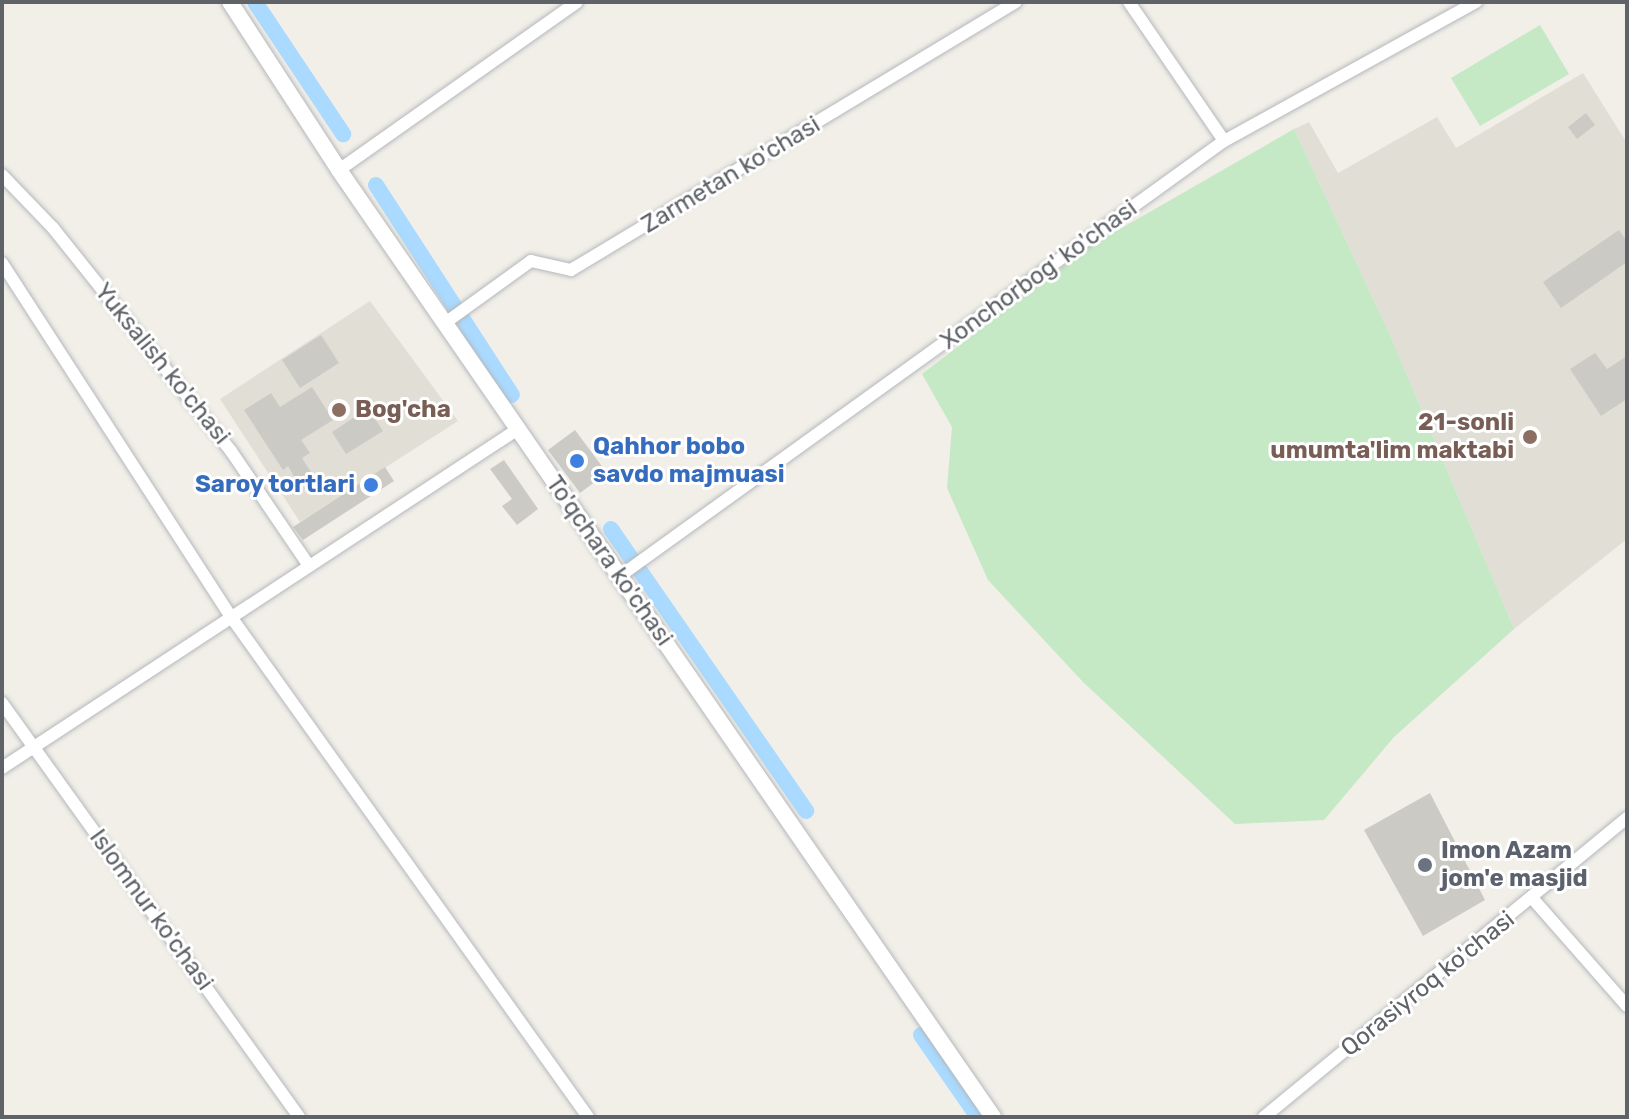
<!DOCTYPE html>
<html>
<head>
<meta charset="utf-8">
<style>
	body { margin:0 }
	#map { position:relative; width:1629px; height:1119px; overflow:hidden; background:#f1efe8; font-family:Rubik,sans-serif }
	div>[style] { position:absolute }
	.education>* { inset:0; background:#e1ded6 }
	.green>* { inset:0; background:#c5e8c5 }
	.canal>* { height:16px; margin:-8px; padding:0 8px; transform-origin:8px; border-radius:8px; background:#aadaff }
	.building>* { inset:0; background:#cccac5 }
	.roads { filter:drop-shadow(0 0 2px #b5b8bc) drop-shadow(0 0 2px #b5b8bc) }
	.minor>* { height:12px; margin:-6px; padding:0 6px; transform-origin:6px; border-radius:6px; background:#fff }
	.tertiary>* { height:16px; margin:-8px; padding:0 8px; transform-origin:8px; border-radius:8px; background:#fff }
	.dots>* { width:22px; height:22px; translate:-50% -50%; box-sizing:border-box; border:4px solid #fff; border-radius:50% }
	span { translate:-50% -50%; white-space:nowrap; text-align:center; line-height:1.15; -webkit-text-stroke:6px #fff; paint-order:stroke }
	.street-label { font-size:24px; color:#5f6368 }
	.education-label { font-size:24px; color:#785e54; font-weight:700 }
	.left { translate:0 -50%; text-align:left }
	.right { translate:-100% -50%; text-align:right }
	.shop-label { font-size:24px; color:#366cbe; font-weight:700 }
	.worship-label { font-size:24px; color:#5b616d; font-weight:700 }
	.frame { position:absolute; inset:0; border:4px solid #5f6368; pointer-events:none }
</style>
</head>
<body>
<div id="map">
	<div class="education">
		<div style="clip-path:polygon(1583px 73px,1627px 143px,1627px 539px,1514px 629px,1390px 335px,1294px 129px,1309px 122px,1338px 173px,1437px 117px,1456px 148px)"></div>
		<div style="clip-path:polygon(370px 301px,458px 421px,300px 522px,220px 399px)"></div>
	</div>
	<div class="green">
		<div style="clip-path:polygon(1540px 25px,1569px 74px,1480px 126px,1451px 78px)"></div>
		<div style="clip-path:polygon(1294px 129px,1390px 335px,1514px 629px,1394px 737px,1324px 820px,1235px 824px,1083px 682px,988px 580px,947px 488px,952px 427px,922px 374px,1087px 248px)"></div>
	</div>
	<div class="canal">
		<div style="left:255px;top:2px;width:159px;rotate:56.3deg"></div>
		<div style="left:376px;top:185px;width:250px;rotate:57.1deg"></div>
		<div style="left:611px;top:529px;width:343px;rotate:55.3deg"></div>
		<div style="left:921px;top:1035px;width:100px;rotate:55.2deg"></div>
	</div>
	<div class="building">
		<div style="clip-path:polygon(1586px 113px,1595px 125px,1577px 139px,1568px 127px)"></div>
		<div style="clip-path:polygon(1619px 230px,1627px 242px,1627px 262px,1561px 308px,1543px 282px)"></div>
		<div style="clip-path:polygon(321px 335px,339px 363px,300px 388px,282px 360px)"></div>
		<div style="clip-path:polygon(1595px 353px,1607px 369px,1627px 356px,1627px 399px,1601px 416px,1570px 369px)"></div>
		<div style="clip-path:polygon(312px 387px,333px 420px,301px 440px,310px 453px,302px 458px,312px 474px,298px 483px,288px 466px,283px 470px,244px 410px,271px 393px,280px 407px)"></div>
		<div style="clip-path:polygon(368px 408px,383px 431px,346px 454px,332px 432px)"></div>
		<div style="clip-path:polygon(575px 430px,607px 473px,580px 493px,548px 450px)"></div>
		<div style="clip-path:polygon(504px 460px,538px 509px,517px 525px,502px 506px,512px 499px,490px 469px)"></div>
		<div style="clip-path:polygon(385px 467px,394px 481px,303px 540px,293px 527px)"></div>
		<div style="clip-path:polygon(1430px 793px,1485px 900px,1423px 936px,1364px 830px)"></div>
	</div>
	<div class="roads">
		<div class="minor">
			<div style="left:1129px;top:2px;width:168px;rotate:55.6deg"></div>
			<div style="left:339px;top:170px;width:291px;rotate:-35.2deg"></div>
			<div style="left:2px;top:175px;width:74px;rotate:46.1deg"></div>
			<div style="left:53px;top:228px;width:285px;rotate:51.4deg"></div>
			<div style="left:231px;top:451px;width:135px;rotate:55.8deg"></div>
			<div style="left:2px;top:263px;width:418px;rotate:57.1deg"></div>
			<div style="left:229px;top:614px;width:618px;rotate:54.48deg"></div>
			<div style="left:445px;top:323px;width:106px;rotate:-35.8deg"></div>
			<div style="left:531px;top:261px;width:41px;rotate:12.7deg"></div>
			<div style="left:571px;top:270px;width:519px;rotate:-31.06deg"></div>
			<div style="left:620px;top:576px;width:744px;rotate:-35.76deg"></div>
			<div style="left:1224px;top:141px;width:288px;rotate:-28.9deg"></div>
			<div style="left:2px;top:703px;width:510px;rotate:54.34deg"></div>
			<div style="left:2px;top:768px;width:617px;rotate:-33.3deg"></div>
			<div style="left:1533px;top:899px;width:142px;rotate:48.7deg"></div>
			<div style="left:1264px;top:1117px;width:470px;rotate:-39.5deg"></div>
		</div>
		<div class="tertiary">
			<div style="left:230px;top:2px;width:200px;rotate:57deg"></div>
			<div style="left:339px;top:170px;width:1151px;rotate:55.37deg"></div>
		</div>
	</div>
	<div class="dots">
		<div style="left:339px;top:410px;background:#8d6e63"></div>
		<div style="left:1530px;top:437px;background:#8d6e63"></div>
		<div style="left:577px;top:461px;background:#3f7fe0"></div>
		<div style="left:371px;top:485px;background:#3f7fe0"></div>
		<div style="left:1425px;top:865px;background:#6b7280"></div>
	</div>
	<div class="street-label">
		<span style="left:731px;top:175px;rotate:-31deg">Zarmetan ko'chasi</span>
		<span style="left:1039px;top:275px;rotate:-36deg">Xonchorbog' ko'chasi</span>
		<span style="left:162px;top:364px;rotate:51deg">Yuksalish ko'chasi</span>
		<span style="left:609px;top:561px;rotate:55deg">To'qchara ko'chasi</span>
		<span style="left:151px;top:910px;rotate:54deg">Islomnur ko'chasi</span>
		<span style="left:1428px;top:984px;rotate:-39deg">Qorasiyroq ko'chasi</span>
	</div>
	<div class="education-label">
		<span class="left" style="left:355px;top:410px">Bog'cha</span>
		<span class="right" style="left:1514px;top:437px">21-sonli<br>umumta'lim maktabi</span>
	</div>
	<div class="shop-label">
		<span class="left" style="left:593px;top:461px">Qahhor bobo<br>savdo majmuasi</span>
		<span class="right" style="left:355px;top:485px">Saroy tortlari</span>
	</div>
	<div class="worship-label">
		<span class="left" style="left:1441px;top:865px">Imon Azam<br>jom'e masjid</span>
	</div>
	<div class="frame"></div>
</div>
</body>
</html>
